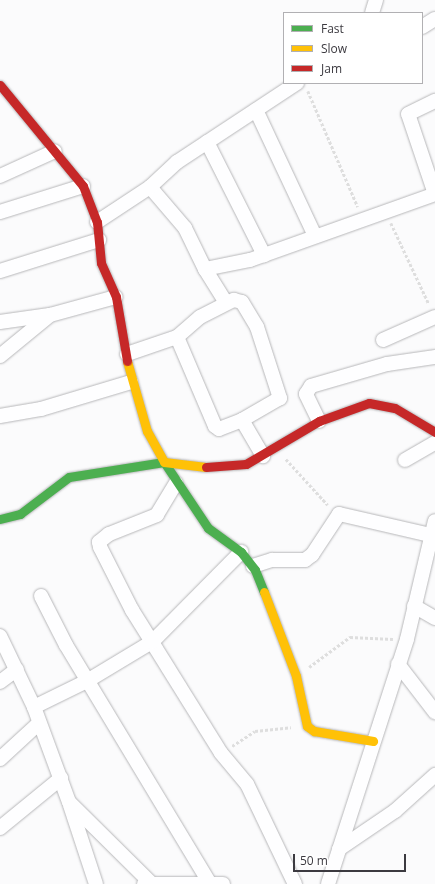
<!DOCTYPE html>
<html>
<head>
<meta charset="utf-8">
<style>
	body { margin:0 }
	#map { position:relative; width:435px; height:884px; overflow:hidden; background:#fbfbfc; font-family:"Open Sans",sans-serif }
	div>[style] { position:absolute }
	.path>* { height:2.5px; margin-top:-1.25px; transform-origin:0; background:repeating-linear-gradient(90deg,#dedede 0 3px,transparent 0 5px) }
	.roads { filter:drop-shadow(0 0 1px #b7b7b9) drop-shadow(0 0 1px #b7b7b9) }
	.street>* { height:14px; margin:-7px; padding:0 7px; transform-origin:7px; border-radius:7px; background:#fefeff }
	.fast>* { height:9px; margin:-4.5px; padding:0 4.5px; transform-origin:4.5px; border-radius:4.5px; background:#4caf50 }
	.slow>* { height:9px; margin:-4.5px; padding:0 4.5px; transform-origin:4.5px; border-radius:4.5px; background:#ffc107 }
	.jam>* { height:9px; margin:-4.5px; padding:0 4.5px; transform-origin:4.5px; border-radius:4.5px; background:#c62828 }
	span { translate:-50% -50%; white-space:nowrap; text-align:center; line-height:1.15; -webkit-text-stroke:3px #fff; paint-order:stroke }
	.legend { position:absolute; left:283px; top:12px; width:140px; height:72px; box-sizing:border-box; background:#fff; border:1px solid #b1b0b3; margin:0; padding:5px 7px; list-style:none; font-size:12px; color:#3c3a40 }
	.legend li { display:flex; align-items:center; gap:8px; height:20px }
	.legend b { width:20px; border:1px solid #b1b0b3 }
	.scale { position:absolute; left:293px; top:854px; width:113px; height:18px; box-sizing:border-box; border:2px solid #3c3a40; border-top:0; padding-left:5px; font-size:12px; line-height:14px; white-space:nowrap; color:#3c3a40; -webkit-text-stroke:3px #fff; paint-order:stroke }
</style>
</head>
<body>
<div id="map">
	<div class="path">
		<div style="left:308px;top:91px;width:126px;rotate:66.7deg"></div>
		<div style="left:391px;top:223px;width:89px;rotate:64.9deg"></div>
		<div style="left:286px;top:459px;width:62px;rotate:47.6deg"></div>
		<div style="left:309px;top:667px;width:51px;rotate:-36.2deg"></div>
		<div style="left:350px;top:637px;width:43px;rotate:2.7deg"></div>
		<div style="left:232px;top:746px;width:27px;rotate:-33deg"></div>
		<div style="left:255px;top:731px;width:36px;rotate:-6deg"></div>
	</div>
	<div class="roads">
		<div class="street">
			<div style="left:372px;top:13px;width:14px;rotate:-73deg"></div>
			<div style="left:422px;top:27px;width:15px;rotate:-32deg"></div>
			<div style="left:256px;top:110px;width:139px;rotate:64.9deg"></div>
			<div style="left:207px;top:142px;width:127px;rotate:63.2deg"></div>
			<div style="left:0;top:176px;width:60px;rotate:-24.4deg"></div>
			<div style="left:150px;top:187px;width:54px;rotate:49.5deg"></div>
			<div style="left:185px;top:228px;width:46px;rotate:64deg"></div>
			<div style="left:205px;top:269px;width:46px;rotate:-11.3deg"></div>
			<div style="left:250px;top:260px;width:196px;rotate:-19.6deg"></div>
			<div style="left:435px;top:194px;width:84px;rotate:-108.6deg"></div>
			<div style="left:408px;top:114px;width:30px;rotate:-26deg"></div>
			<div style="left:0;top:212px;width:87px;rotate:-17.4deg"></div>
			<div style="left:97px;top:222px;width:64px;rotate:-33.4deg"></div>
			<div style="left:150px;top:187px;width:37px;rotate:-43deg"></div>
			<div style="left:177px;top:162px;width:144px;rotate:-33.4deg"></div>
			<div style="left:205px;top:269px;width:40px;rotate:58deg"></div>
			<div style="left:0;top:271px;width:104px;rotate:-17.4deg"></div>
			<div style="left:0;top:322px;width:50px;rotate:-8deg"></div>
			<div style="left:50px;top:315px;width:68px;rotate:-15.3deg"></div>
			<div style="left:177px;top:337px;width:30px;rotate:-41deg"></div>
			<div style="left:200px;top:317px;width:38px;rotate:-27deg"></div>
			<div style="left:234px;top:300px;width:8px;rotate:14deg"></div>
			<div style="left:242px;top:302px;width:29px;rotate:59deg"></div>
			<div style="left:257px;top:327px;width:75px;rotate:72.1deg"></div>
			<div style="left:280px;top:398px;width:44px;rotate:149.9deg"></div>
			<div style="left:383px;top:340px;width:57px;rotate:-23.9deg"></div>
			<div style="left:127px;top:354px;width:53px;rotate:-18.8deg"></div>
			<div style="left:177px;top:337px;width:97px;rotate:66.9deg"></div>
			<div style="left:215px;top:426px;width:5px;rotate:37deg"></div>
			<div style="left:219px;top:429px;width:25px;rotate:-21deg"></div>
			<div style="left:242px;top:420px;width:42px;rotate:59.7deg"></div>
			<div style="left:0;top:356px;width:65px;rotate:-39.4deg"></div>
			<div style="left:0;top:416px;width:42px;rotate:-9.7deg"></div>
			<div style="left:41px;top:409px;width:94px;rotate:-16.7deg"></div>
			<div style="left:319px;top:421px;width:30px;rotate:-116deg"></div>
			<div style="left:306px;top:394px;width:9px;rotate:-58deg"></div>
			<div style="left:311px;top:386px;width:79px;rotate:-16.1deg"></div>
			<div style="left:387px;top:364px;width:49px;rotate:-8.3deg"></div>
			<div style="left:405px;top:460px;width:34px;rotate:-30deg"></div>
			<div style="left:176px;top:483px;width:37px;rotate:121deg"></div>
			<div style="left:157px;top:515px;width:52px;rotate:158.4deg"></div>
			<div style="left:109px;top:534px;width:13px;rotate:141deg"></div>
			<div style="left:99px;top:542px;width:5px;rotate:79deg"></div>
			<div style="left:100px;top:547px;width:71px;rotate:63.1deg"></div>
			<div style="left:132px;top:610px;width:168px;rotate:58.1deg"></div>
			<div style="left:221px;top:753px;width:40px;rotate:50deg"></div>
			<div style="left:247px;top:784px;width:111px;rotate:64.4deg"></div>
			<div style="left:253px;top:566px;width:20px;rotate:-18deg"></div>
			<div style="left:272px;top:560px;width:33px"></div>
			<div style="left:305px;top:560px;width:9px;rotate:-36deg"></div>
			<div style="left:312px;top:555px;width:49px;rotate:-56.6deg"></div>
			<div style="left:339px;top:514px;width:93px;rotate:13deg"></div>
			<div style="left:41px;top:596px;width:55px;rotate:63deg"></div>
			<div style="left:66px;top:645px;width:277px;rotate:58.9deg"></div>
			<div style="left:414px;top:606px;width:24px;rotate:30deg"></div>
			<div style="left:0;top:636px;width:79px;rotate:64.4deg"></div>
			<div style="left:34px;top:707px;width:101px;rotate:69.8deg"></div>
			<div style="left:69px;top:802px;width:117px;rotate:44.7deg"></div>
			<div style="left:398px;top:664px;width:61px;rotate:52.4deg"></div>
			<div style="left:0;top:682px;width:21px;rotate:-37deg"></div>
			<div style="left:34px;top:707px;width:59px;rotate:-26.1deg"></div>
			<div style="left:87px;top:681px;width:76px;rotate:-31deg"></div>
			<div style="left:152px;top:642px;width:127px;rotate:-45.3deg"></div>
			<div style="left:0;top:759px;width:53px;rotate:-42.7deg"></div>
			<div style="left:70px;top:805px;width:83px;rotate:71.8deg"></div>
			<div style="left:0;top:828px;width:79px;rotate:-39.3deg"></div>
			<div style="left:339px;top:849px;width:68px;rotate:-34.2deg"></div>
			<div style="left:395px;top:811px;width:54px;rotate:-42deg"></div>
			<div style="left:144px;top:884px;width:79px"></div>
			<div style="left:328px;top:884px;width:257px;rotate:-72.1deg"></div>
			<div style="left:407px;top:639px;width:121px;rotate:-76.7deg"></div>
		</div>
		<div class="fast">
			<div style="left:0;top:519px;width:21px;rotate:-14deg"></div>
			<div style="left:20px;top:514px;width:61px;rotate:-37.1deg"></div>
			<div style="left:69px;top:477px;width:96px;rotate:-9deg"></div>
			<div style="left:164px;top:462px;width:79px;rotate:56.3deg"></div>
			<div style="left:208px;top:528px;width:41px;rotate:36deg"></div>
			<div style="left:241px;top:552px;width:23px;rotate:52deg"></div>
			<div style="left:255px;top:570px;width:24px;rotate:68deg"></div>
		</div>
		<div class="slow">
			<div style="left:127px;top:361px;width:73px;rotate:74.1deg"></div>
			<div style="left:147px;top:431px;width:35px;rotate:61deg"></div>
			<div style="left:164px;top:462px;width:42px;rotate:6.8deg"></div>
			<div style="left:264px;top:592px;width:90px;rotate:69.1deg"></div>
			<div style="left:296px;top:676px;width:51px;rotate:77.6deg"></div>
			<div style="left:307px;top:726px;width:9px;rotate:36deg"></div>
			<div style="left:314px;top:731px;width:60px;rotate:9.6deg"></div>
		</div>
		<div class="jam">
			<div style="left:0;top:85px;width:131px;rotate:50.6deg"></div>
			<div style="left:83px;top:186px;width:39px;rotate:69deg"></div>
			<div style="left:97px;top:222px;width:41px;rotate:84.4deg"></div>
			<div style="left:101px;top:263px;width:37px;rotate:66deg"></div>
			<div style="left:116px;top:297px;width:65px;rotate:80.2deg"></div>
			<div style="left:206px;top:467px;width:40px;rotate:-4.3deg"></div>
			<div style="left:246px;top:464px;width:85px;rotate:-30.5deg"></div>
			<div style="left:319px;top:421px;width:53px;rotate:-19.8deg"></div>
			<div style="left:369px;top:403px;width:26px;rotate:11deg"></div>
			<div style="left:395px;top:408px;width:47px;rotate:31deg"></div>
		</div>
	</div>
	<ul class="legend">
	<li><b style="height:5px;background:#4caf50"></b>Fast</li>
	<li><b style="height:5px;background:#ffc107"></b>Slow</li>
	<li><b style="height:5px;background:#c62828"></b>Jam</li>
	</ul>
	<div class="scale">50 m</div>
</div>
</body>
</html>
